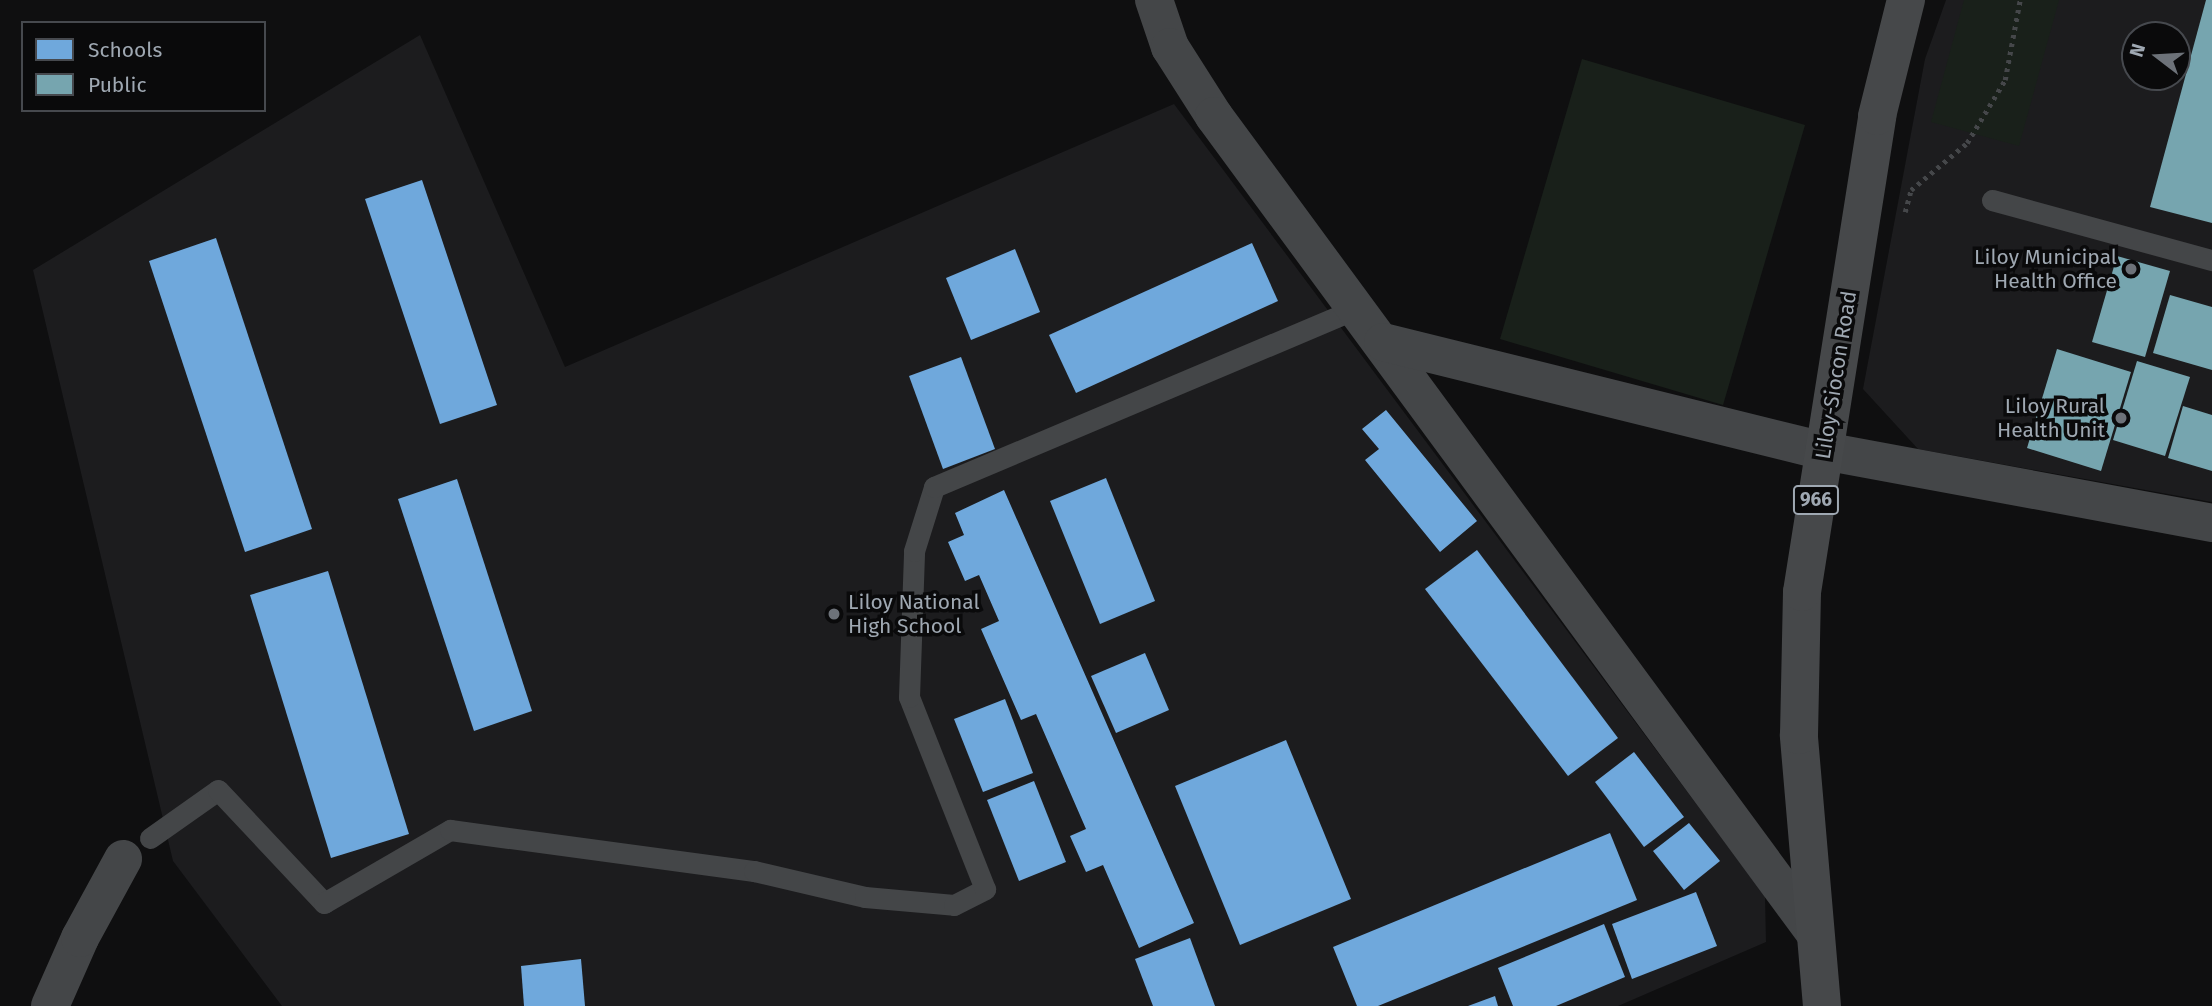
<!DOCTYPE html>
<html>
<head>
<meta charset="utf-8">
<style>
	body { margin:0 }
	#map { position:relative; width:2212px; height:1006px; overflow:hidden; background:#0f0f10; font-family:"Fira Sans",sans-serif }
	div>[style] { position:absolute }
	.built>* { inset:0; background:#1c1c1e }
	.green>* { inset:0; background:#19201a }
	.schools>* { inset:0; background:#6fa8dc }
	.public>* { inset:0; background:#76a5af }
	.path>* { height:4.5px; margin-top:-2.25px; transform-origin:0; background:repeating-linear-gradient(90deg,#45474a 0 3.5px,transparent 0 8.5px) }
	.service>* { height:21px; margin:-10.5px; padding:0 10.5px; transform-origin:10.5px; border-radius:10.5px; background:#444648 }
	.minor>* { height:38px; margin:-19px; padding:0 19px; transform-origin:19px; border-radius:19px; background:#444648 }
	.primary>* { height:38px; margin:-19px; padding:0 19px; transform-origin:19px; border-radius:19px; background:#46484a }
	.dots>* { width:19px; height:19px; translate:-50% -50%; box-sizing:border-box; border:4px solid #0a0a0b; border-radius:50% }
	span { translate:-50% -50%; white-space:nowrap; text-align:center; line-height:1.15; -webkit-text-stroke:7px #0a0a0b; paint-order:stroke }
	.shield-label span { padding:2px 5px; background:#0a0a0b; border:2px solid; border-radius:5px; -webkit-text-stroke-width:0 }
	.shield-label { font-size:19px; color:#9fa8b2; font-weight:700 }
	.poi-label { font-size:21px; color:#9fa8b2 }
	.right { translate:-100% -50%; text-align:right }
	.left { translate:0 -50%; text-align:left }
	.street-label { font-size:21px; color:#9fa8b2 }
	.legend { position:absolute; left:21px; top:21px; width:245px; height:91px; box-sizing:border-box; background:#0a0a0b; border:2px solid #46494e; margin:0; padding:9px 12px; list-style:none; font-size:21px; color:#9fa8b2 }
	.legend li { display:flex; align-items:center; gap:14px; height:35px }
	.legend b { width:35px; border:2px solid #46494e }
	.north { position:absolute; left:2121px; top:21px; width:70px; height:70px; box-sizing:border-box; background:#0a0a0b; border:2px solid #46494e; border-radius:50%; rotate:287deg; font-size:19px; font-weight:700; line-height:28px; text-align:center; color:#9fa8b2 }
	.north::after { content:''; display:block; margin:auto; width:24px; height:32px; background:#6d7279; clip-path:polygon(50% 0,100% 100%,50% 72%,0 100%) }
</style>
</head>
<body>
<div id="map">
	<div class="built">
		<div style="clip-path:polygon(evenodd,1946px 0,2212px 0,2212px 502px,1918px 449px,1863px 389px,1925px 59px,1946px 0,2135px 35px,2177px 35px,2177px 77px,2135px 77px,2135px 35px)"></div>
		<div style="clip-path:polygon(420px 35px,565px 367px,1174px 104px,1765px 896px,1766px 942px,1618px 1006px,282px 1006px,173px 861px,33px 270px)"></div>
	</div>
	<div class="green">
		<div style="clip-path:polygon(1964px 0,2059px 0,2019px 146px,1931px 122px)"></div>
		<div style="clip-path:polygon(1582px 59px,1805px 125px,1723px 405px,1500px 339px)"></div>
	</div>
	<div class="schools">
		<div style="clip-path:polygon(422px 180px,497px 405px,440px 424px,365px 199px)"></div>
		<div style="clip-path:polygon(216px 238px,312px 529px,245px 552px,149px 261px)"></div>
		<div style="clip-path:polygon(1252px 243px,1278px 301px,1076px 393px,1049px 335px)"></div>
		<div style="clip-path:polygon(1015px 249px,1040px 312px,971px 340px,946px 278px)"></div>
		<div style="clip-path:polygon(961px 357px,995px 449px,943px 469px,909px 376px)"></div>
		<div style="clip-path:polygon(1386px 410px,1477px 521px,1440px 552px,1365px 460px,1379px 449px,1362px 429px)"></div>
		<div style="clip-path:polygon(1106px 478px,1155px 601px,1100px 624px,1050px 501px)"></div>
		<div style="clip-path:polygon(457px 479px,532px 711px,474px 731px,398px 499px)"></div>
		<div style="clip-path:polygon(1004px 490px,1194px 923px,1139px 948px,1103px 865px,1086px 872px,1070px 836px,1086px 829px,1036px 714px,1021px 720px,981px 629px,999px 621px,979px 575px,965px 581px,948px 542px,964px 535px,955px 513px)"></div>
		<div style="clip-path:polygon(1477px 550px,1618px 738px,1568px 776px,1425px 589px)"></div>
		<div style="clip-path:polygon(328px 571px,409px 834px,331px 858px,250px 595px)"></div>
		<div style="clip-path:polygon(1145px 653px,1169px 710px,1116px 733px,1091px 676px)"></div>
		<div style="clip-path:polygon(1005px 699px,1033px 773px,983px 792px,954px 719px)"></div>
		<div style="clip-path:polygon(1286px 740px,1351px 899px,1240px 945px,1175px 786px)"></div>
		<div style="clip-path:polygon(1634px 752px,1684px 817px,1644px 847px,1595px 782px)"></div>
		<div style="clip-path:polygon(1034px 781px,1066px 862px,1019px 881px,987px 800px)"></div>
		<div style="clip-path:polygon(1689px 823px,1720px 861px,1684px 890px,1653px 851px)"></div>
		<div style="clip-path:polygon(1610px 833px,1637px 900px,1378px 1006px,1357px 1006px,1333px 947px)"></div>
		<div style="clip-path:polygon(1696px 892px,1717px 946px,1632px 979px,1612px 924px)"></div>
		<div style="clip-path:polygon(1604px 924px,1625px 977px,1556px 1006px,1513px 1006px,1498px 968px)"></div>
		<div style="clip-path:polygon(1190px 938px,1215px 1006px,1153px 1006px,1135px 959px)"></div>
		<div style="clip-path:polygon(581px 959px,585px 1006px,524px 1006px,521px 966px)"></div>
		<div style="clip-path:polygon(1495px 996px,1498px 1006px,1468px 1006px)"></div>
	</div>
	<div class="public">
		<div style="clip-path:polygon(2206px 0,2212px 0,2212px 223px,2150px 207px)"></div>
		<div style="clip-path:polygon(2117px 256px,2170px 271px,2145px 357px,2092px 342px)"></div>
		<div style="clip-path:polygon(2170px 295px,2212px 307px,2212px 370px,2153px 353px)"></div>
		<div style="clip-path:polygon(2057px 349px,2131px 372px,2101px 471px,2027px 448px)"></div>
		<div style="clip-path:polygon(2137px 361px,2190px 377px,2165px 456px,2113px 440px)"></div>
		<div style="clip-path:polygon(2183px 406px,2212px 415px,2212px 471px,2168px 458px)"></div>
	</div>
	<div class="path">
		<div style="left:1905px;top:212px;width:23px;rotate:-75deg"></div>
		<div style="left:1911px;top:190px;width:73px;rotate:-40deg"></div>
		<div style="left:1967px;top:143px;width:74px;rotate:-58.9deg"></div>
		<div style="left:2005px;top:80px;width:81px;rotate:-79.4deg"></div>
	</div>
	<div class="service">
		<div style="left:1992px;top:200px;width:228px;rotate:15.3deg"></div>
		<div style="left:150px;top:838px;width:83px;rotate:-35.2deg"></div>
		<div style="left:218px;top:790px;width:155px;rotate:46.8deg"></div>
		<div style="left:324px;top:903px;width:146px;rotate:-30.1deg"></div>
		<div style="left:450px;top:830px;width:307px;rotate:7.7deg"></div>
		<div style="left:754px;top:871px;width:114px;rotate:13.2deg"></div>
		<div style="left:865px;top:897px;width:89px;rotate:5.1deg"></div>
		<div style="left:954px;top:905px;width:35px;rotate:-27deg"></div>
		<div style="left:985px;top:889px;width:206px;rotate:-111.6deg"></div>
		<div style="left:909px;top:697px;width:146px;rotate:-88deg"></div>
		<div style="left:914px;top:551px;width:67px;rotate:-72.6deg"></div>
		<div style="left:934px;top:487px;width:459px;rotate:-22.9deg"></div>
	</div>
	<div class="minor">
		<div style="left:1154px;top:0;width:50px;rotate:71.2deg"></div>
		<div style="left:1170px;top:47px;width:82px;rotate:57.5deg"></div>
		<div style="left:1214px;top:116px;width:1013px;rotate:53.67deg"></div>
		<div style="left:1383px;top:342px;width:454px;rotate:13.9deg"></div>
		<div style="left:1824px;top:451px;width:395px;rotate:10.5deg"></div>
		<div style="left:50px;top:1006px;width:74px;rotate:-66.2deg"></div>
		<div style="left:80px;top:938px;width:90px;rotate:-61.4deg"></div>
	</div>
	<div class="primary">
		<div style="left:1822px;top:1006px;width:272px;rotate:-94.9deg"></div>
		<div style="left:1799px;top:735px;width:143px;rotate:-88.8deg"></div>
		<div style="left:1802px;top:592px;width:482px;rotate:-81deg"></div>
		<div style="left:1877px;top:116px;width:120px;rotate:-76deg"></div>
	</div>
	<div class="dots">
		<div style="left:2131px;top:269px;background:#6d7279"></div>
		<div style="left:2121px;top:418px;background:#6d7279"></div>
		<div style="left:834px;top:614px;background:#6d7279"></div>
	</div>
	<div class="shield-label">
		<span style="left:1816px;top:500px">966</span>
	</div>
	<div class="poi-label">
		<span class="right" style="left:2117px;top:269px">Liloy Municipal<br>Health Office</span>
		<span class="right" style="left:2105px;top:418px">Liloy Rural<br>Health Unit</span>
		<span class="left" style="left:848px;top:614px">Liloy National<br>High School</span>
	</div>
	<div class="street-label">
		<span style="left:1836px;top:375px;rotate:-81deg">Liloy-Siocon Road</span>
	</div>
	<ul class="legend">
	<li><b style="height:19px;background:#6fa8dc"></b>Schools</li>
	<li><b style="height:19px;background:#76a5af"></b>Public</li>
	</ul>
	<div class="north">N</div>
</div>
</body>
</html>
